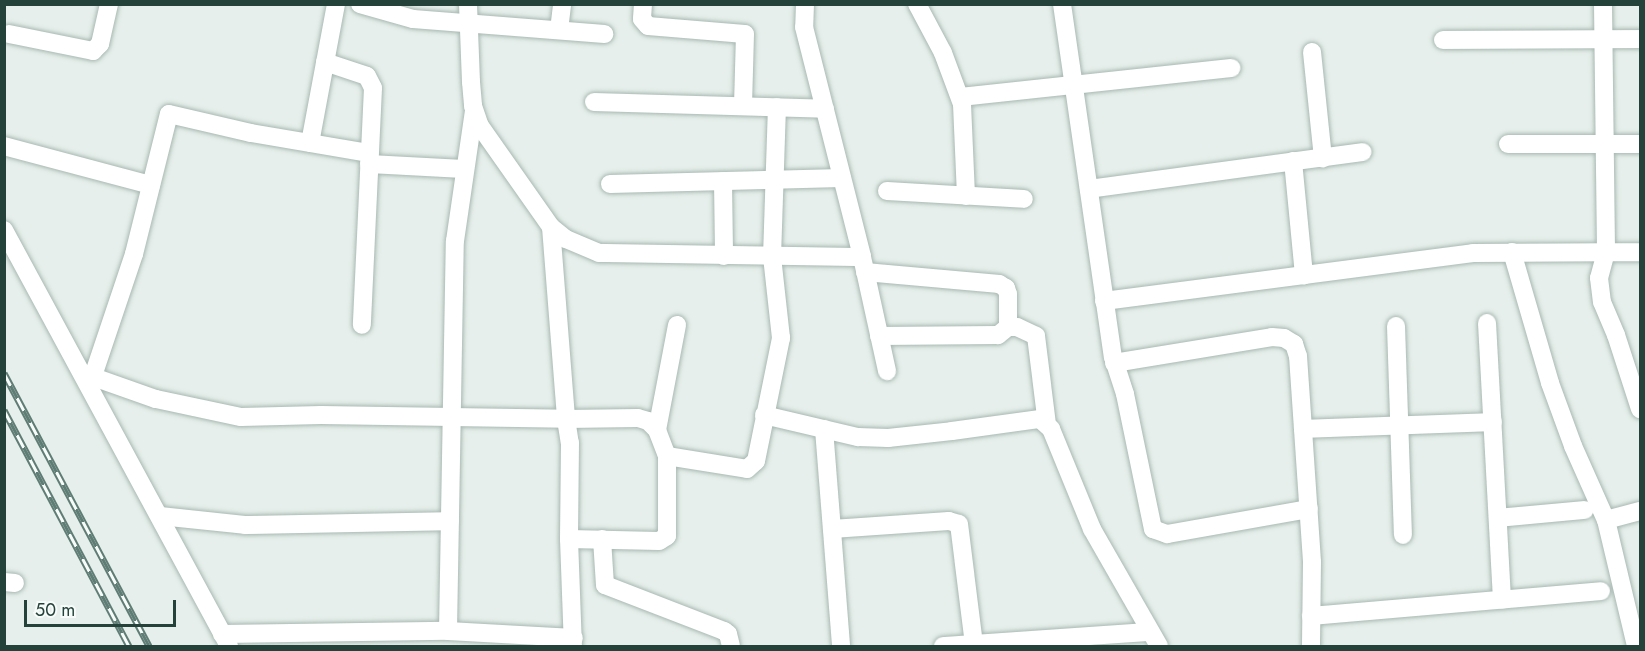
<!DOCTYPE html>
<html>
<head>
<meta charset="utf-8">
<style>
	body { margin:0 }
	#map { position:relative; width:1645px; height:651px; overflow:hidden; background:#e6efeb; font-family:Jost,sans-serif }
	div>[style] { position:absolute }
	.roads { filter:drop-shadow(0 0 2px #a8b8b2) drop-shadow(0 0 2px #a8b8b2) }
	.minor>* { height:18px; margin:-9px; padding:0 9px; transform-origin:9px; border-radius:9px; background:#fff }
	.rail>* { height:7px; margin-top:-3.5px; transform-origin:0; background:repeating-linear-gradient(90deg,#f7fbf9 0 14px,#5f7d75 0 28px); box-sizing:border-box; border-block:2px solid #5f7d75 }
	span { translate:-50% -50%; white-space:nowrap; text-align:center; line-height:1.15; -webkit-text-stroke:4.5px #f7fbf9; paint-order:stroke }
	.frame { position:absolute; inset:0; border:6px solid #24423a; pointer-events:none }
	.scale { position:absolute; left:24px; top:600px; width:152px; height:27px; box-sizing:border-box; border:3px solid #24423a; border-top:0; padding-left:8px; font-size:18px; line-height:21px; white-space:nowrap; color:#24423a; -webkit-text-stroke:4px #f7fbf9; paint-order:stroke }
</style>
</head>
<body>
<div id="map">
	<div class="roads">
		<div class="minor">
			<div style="left:360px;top:4px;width:55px;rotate:15.8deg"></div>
			<div style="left:413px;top:19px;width:192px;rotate:4.5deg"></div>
			<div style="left:468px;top:4px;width:78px;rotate:87.8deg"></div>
			<div style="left:471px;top:82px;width:24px;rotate:85deg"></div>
			<div style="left:473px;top:106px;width:21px;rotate:71deg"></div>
			<div style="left:480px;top:126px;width:123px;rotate:54.9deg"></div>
			<div style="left:551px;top:227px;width:19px;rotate:39deg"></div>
			<div style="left:566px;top:239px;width:36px;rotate:23deg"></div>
			<div style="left:599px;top:253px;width:263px;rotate:0.9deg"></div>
			<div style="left:643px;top:4px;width:15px;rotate:94deg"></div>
			<div style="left:642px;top:19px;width:9px;rotate:49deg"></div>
			<div style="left:648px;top:26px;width:97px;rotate:4.7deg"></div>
			<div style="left:745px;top:34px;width:72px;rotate:91.6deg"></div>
			<div style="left:805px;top:4px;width:23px;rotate:92deg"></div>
			<div style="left:804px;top:27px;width:237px;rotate:75.8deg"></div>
			<div style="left:862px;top:257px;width:117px;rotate:77.6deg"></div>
			<div style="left:917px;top:4px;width:55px;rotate:62deg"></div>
			<div style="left:943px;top:53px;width:54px;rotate:69.6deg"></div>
			<div style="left:962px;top:104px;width:92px;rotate:87.5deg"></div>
			<div style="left:1062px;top:4px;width:357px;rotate:81.8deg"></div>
			<div style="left:1113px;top:357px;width:39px;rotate:72deg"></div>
			<div style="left:1125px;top:394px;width:138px;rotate:78.3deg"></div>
			<div style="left:1153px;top:529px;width:15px;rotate:20deg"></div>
			<div style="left:1167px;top:534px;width:144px;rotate:-10deg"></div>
			<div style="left:1603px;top:4px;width:248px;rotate:89.3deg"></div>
			<div style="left:1606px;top:252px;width:27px;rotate:105deg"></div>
			<div style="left:1599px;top:278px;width:24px;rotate:83deg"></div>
			<div style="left:1602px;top:302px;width:36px;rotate:67deg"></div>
			<div style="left:1616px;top:335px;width:78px;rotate:72deg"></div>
			<div style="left:559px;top:30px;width:26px;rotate:-83deg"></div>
			<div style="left:9px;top:34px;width:86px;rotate:11.4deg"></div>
			<div style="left:93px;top:51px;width:10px;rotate:-45deg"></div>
			<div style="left:100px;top:44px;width:41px;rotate:-77.3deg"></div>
			<div style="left:1443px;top:40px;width:197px;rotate:-0.3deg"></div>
			<div style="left:1312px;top:52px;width:107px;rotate:84.1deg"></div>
			<div style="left:325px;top:62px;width:44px;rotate:18.4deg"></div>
			<div style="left:367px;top:76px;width:13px;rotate:63deg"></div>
			<div style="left:373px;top:88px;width:237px;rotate:92.7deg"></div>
			<div style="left:960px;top:97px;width:273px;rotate:-6.1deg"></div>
			<div style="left:594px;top:102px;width:231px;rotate:1.7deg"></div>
			<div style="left:310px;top:143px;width:141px;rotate:-79.4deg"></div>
			<div style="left:1508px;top:144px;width:132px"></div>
			<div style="left:4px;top:146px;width:152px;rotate:14.9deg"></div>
			<div style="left:1293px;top:161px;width:115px;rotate:84.5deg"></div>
			<div style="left:369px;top:164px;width:95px;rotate:3deg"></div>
			<div style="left:723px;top:181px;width:75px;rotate:89.2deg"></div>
			<div style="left:610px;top:184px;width:232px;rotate:-1.5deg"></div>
			<div style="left:1089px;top:189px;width:276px;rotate:-7.7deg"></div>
			<div style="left:887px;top:191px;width:137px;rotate:3.3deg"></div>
			<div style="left:551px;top:227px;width:193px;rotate:85.5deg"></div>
			<div style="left:566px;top:419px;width:24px;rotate:81deg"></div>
			<div style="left:570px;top:443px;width:96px;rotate:90.6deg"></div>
			<div style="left:569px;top:539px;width:107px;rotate:87.9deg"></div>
			<div style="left:4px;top:230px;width:473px;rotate:61.6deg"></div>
			<div style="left:1512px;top:252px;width:136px;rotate:73.8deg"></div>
			<div style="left:1550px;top:383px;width:67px;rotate:69.9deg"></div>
			<div style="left:1573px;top:446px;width:81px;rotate:66deg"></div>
			<div style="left:1606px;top:520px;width:35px;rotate:-15deg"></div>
			<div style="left:865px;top:272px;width:135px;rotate:5.1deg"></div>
			<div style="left:999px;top:284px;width:8px;rotate:30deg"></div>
			<div style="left:1006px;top:288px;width:6px;rotate:72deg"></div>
			<div style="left:1008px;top:294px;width:33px;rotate:90deg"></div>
			<div style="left:1008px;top:327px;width:13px;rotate:141deg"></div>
			<div style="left:998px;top:335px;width:119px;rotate:179.5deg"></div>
			<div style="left:1104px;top:301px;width:372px;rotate:-7.4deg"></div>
			<div style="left:1473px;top:253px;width:167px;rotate:-0.3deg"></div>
			<div style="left:1487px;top:323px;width:277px;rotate:86.9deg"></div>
			<div style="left:1396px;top:326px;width:209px;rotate:88.1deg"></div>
			<div style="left:1008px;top:327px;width:9px"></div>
			<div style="left:1017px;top:327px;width:21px;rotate:25deg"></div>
			<div style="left:1036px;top:336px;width:89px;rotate:82.9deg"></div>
			<div style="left:1114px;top:363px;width:160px;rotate:-9.3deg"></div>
			<div style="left:1272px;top:337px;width:12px;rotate:5deg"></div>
			<div style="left:1284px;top:338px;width:12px;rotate:31deg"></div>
			<div style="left:1294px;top:344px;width:13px;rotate:72deg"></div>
			<div style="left:1298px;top:356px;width:206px;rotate:86.1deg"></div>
			<div style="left:1312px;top:562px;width:84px;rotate:90.7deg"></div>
			<div style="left:82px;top:373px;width:78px;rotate:19.4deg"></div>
			<div style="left:156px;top:399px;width:87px;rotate:12deg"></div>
			<div style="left:241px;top:417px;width:80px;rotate:-1.4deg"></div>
			<div style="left:321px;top:415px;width:245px;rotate:0.9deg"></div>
			<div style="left:566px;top:419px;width:72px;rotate:-0.8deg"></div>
			<div style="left:638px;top:418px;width:10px;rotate:17deg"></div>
			<div style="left:648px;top:421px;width:13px;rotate:45deg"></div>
			<div style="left:657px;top:430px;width:28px;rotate:69deg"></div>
			<div style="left:667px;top:456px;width:80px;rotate:90deg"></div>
			<div style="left:667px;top:536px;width:9px;rotate:148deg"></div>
			<div style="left:659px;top:541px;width:90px;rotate:-178.7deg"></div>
			<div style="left:93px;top:376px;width:129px;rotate:-71.4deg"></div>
			<div style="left:134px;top:254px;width:144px;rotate:-76deg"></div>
			<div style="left:169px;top:114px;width:84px;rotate:13deg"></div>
			<div style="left:251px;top:133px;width:120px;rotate:9.6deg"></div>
			<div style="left:764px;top:415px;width:97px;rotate:13.2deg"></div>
			<div style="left:858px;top:437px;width:30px;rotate:2deg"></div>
			<div style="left:888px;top:438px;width:64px;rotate:-6.2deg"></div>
			<div style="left:952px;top:431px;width:89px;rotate:-7.8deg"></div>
			<div style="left:1040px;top:419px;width:15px;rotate:42deg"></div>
			<div style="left:1051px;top:429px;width:108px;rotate:67.7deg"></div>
			<div style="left:1092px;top:529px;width:135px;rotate:60.2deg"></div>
			<div style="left:824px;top:429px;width:218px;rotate:85.5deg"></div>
			<div style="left:1303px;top:429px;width:190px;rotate:-2.1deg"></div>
			<div style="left:657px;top:430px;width:107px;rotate:-79.2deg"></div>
			<div style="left:667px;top:456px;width:81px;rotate:9.2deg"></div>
			<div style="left:747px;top:469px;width:12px;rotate:-42deg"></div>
			<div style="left:756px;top:461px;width:126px;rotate:-78.5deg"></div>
			<div style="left:781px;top:338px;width:81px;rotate:-96.3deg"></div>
			<div style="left:772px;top:257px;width:150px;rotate:-88.1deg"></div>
			<div style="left:160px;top:516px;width:85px;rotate:6deg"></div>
			<div style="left:245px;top:525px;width:205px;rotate:-1.1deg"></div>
			<div style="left:1498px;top:518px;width:87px;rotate:-5.3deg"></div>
			<div style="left:1606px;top:520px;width:130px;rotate:76.6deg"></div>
			<div style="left:832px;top:529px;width:117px;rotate:-3.9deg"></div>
			<div style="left:949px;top:521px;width:10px;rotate:17deg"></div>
			<div style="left:959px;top:524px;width:121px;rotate:82.9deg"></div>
			<div style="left:602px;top:539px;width:46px;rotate:86.3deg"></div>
			<div style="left:605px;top:585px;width:128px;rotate:21.1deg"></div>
			<div style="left:724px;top:631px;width:5px;rotate:37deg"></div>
			<div style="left:728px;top:634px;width:12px;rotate:76deg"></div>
			<div style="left:4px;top:582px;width:11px;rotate:5deg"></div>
			<div style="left:1311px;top:616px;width:291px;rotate:-4.9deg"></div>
			<div style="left:448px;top:631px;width:390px;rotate:-89deg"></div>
			<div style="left:455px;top:241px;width:131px;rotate:-81.7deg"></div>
			<div style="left:222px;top:634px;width:226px;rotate:-0.8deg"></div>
			<div style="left:448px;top:631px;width:126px;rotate:3.2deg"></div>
			<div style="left:943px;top:646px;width:207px;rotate:-3.9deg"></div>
		</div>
	</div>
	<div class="rail">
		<div style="left:4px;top:373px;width:309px;rotate:62deg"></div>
		<div style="left:4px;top:410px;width:267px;rotate:62.1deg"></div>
	</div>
	<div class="frame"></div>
	<div class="scale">50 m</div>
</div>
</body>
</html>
